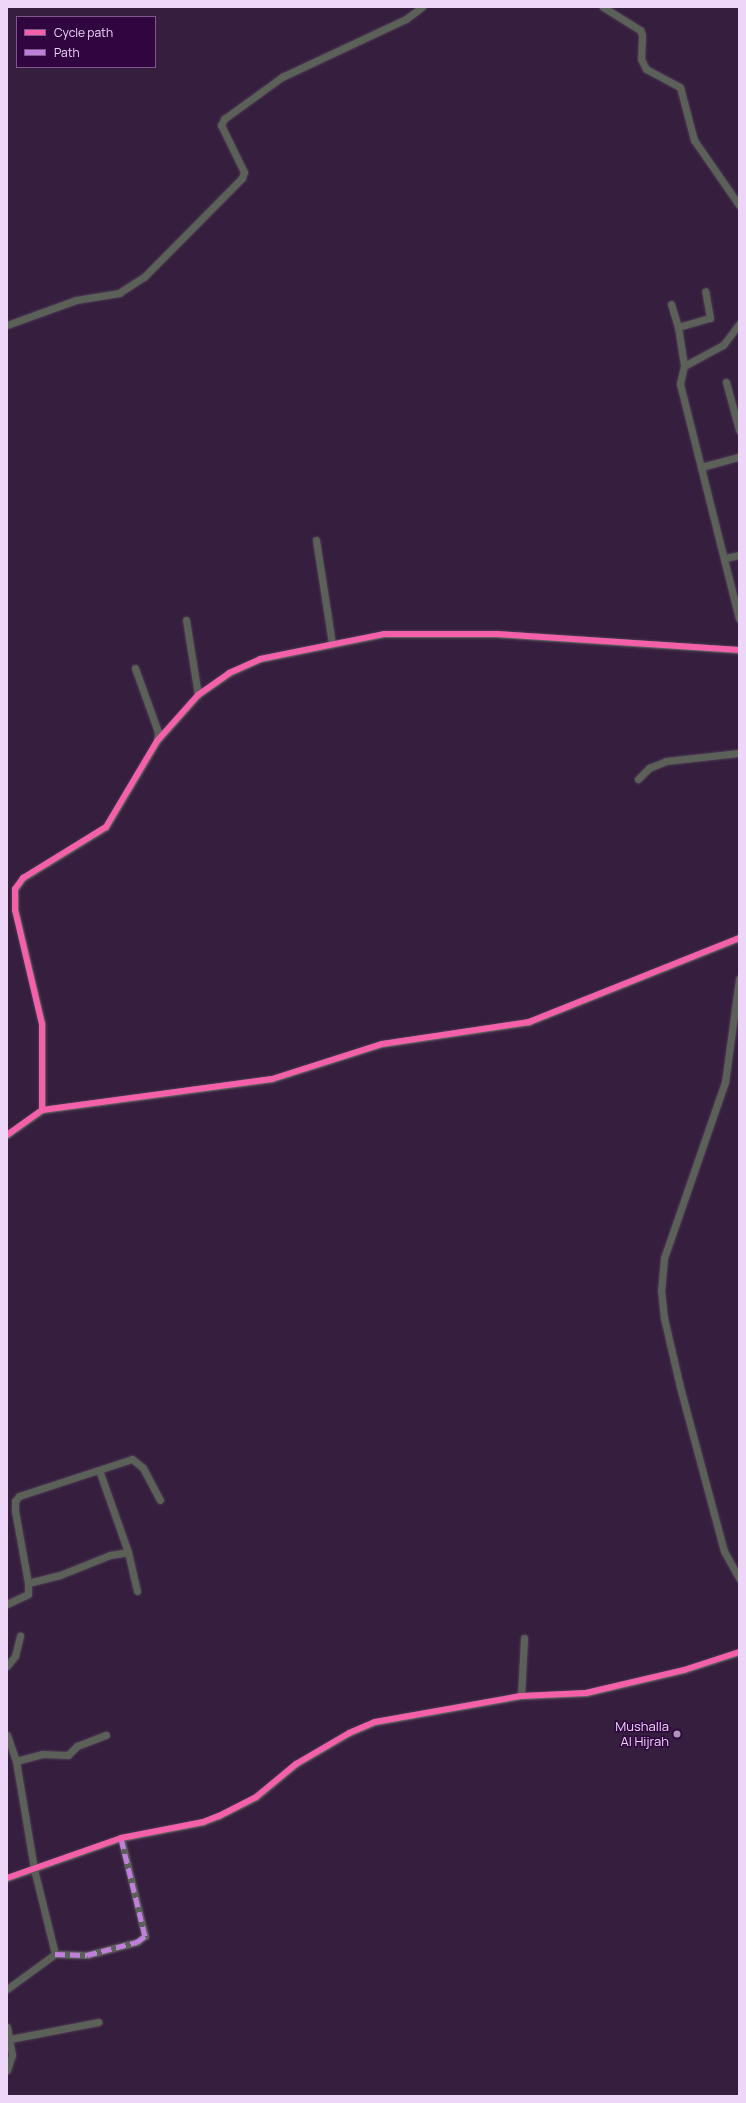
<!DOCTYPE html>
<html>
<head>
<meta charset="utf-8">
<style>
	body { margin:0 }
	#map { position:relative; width:746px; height:2103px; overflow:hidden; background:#361f3e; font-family:Manrope,sans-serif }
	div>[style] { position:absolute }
	.roads { filter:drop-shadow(0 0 1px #4e3b55) drop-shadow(0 0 1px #4e3b55) }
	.minor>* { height:7px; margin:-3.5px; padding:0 3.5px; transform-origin:3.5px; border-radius:3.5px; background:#5b6058 }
	.quiet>* { height:5px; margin-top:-2.5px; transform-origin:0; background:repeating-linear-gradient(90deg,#c07fdc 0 10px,transparent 0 15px) }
	.cycleway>* { height:6px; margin:-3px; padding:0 3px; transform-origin:3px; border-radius:3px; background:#f560ab }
	.dots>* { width:11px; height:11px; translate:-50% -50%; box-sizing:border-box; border:2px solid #310640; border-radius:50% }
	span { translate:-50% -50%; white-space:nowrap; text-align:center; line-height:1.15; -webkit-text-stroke:3px #310640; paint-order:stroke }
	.poi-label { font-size:13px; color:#eed6f8 }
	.right { translate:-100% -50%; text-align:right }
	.frame { position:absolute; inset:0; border:8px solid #eed6f8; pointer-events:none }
	.legend { position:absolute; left:16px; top:16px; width:140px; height:52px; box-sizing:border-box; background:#310640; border:1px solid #7d598a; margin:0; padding:5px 7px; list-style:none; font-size:12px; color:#eed6f8 }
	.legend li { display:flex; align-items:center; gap:8px; height:20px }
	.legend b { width:20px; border:1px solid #7d598a }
</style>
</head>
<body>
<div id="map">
	<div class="roads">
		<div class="minor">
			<div style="left:603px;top:7px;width:44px;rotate:31.9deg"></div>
			<div style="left:640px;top:30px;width:5px;rotate:68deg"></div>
			<div style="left:642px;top:35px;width:24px;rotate:92deg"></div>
			<div style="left:641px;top:59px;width:11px;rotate:63deg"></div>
			<div style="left:646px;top:69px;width:38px;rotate:28deg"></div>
			<div style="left:680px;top:87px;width:55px;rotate:75.2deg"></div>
			<div style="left:694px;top:140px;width:79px;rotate:55.3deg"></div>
			<div style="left:671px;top:304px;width:24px;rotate:73deg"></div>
			<div style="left:678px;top:327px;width:39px;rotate:81deg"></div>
			<div style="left:739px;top:324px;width:26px;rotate:127deg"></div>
			<div style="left:723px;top:345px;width:44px;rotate:151.7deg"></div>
			<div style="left:684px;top:366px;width:18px;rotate:103deg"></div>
			<div style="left:680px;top:384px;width:242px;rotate:75.9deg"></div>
			<div style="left:7px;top:325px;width:73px;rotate:-19.9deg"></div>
			<div style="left:76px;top:300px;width:44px;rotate:-9.2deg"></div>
			<div style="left:119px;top:293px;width:30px;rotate:-33deg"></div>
			<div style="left:144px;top:277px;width:139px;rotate:-45.3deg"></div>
			<div style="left:242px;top:178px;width:6px;rotate:-72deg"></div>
			<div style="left:244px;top:172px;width:52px;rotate:-116.1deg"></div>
			<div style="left:221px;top:125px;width:7px;rotate:-63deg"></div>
			<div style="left:224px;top:119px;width:72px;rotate:-35.9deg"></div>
			<div style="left:282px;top:77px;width:137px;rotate:-25.1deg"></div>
			<div style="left:406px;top:19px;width:20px;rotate:-37deg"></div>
			<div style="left:678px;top:327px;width:33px;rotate:-16deg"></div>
			<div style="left:710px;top:318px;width:27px;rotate:-100deg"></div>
			<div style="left:726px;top:382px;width:50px;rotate:74.8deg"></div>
			<div style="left:701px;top:467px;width:39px;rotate:-15deg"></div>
			<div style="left:316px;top:540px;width:104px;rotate:81.2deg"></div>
			<div style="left:725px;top:558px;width:14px;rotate:-12deg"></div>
			<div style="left:186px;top:620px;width:76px;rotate:80.9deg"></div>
			<div style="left:135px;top:668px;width:68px;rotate:70.2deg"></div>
			<div style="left:158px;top:732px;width:9px;rotate:96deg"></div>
			<div style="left:638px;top:779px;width:16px;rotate:-45deg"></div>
			<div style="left:649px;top:768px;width:18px;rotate:-22deg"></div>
			<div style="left:666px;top:761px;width:73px;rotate:-6.3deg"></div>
			<div style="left:739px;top:979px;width:104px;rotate:97.7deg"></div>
			<div style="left:725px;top:1082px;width:186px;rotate:109.1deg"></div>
			<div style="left:664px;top:1258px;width:32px;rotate:95deg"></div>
			<div style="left:661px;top:1290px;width:28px;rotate:84deg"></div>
			<div style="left:664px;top:1318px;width:71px;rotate:76.9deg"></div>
			<div style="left:680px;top:1387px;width:170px;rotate:75deg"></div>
			<div style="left:724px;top:1551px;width:31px;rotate:61deg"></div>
			<div style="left:42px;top:1110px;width:232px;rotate:-7.7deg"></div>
			<div style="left:272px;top:1079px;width:115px;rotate:-17.7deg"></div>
			<div style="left:382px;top:1044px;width:149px;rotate:-8.5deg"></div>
			<div style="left:529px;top:1022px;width:226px;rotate:-21.8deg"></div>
			<div style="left:7px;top:1135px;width:43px;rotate:-35.5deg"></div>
			<div style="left:42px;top:1110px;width:86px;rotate:-90deg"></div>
			<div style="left:42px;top:1024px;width:117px;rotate:-103.3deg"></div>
			<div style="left:15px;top:910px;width:21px;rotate:-90deg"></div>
			<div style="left:15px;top:889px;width:14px;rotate:-54deg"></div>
			<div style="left:23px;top:878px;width:97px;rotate:-31.6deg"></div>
			<div style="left:106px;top:827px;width:100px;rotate:-59.3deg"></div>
			<div style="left:157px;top:741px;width:62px;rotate:-48.3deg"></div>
			<div style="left:198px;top:695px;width:38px;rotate:-35deg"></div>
			<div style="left:229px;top:673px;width:34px;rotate:-24deg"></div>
			<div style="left:260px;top:659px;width:126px;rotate:-11.4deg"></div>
			<div style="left:384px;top:634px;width:113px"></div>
			<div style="left:497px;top:634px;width:243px;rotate:3.8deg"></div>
			<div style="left:99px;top:1470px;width:87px;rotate:70.5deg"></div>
			<div style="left:128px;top:1552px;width:40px;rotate:77deg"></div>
			<div style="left:28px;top:1583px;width:33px;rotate:-14deg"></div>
			<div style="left:60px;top:1575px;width:54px;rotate:-21.8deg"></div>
			<div style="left:110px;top:1555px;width:18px;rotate:-9deg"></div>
			<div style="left:7px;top:1604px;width:23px;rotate:-25deg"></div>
			<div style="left:28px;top:1594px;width:11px;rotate:-90deg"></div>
			<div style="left:28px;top:1583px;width:73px;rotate:-100.2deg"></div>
			<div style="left:15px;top:1511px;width:10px;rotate:-90deg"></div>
			<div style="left:15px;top:1501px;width:6px;rotate:-51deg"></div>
			<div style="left:19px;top:1496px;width:119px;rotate:-18.1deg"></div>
			<div style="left:132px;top:1459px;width:14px;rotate:39deg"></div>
			<div style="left:143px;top:1468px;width:36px;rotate:62deg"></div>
			<div style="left:7px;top:1666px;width:13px;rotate:-51deg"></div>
			<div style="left:15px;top:1656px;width:21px;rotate:-76deg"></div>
			<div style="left:521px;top:1696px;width:58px;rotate:-87deg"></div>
			<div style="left:7px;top:1735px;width:28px;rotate:71deg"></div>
			<div style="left:16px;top:1761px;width:109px;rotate:80.5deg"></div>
			<div style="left:34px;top:1869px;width:88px;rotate:76.1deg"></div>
			<div style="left:55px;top:1954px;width:59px;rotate:143.9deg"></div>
			<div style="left:16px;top:1761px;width:27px;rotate:-15deg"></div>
			<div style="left:42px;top:1754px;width:26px;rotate:2deg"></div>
			<div style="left:68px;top:1755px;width:13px;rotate:-45deg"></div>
			<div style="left:77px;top:1746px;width:31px;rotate:-21deg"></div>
			<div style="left:7px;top:1878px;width:121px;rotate:-19.3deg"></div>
			<div style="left:121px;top:1838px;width:84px;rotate:-11deg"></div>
			<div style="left:203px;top:1822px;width:17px;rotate:-21deg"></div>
			<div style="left:219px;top:1816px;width:42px;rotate:-27.2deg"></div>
			<div style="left:256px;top:1797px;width:52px;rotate:-39.5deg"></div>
			<div style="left:296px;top:1764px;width:61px;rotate:-30.3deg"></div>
			<div style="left:349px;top:1733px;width:28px;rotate:-23deg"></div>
			<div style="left:375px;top:1722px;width:148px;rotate:-10.1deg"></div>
			<div style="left:521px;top:1696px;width:65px;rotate:-2.6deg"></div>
			<div style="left:586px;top:1693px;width:101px;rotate:-13.2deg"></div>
			<div style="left:684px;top:1670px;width:58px;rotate:-18.1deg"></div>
			<div style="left:55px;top:1954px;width:32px;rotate:2deg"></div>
			<div style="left:87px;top:1955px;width:52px;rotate:-14.6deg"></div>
			<div style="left:137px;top:1942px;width:10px;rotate:-37deg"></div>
			<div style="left:145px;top:1936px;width:101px;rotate:-103.8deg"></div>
			<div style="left:7px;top:2027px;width:28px;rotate:80deg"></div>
			<div style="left:12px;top:2055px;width:16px;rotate:108deg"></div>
			<div style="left:10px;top:2039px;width:90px;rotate:-10.9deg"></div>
		</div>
	</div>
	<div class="quiet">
		<div style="left:55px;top:1954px;width:32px;rotate:2deg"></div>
		<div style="left:87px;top:1955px;width:52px;rotate:-14.6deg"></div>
		<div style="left:137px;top:1942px;width:10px;rotate:-37deg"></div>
		<div style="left:145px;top:1936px;width:101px;rotate:-103.8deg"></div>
	</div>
	<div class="cycleway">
		<div style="left:42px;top:1110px;width:232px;rotate:-7.7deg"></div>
		<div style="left:272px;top:1079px;width:115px;rotate:-17.7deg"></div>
		<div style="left:382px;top:1044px;width:149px;rotate:-8.5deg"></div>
		<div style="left:529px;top:1022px;width:226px;rotate:-21.8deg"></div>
		<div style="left:7px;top:1135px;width:43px;rotate:-35.5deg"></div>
		<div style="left:42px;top:1110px;width:86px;rotate:-90deg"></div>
		<div style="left:42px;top:1024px;width:117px;rotate:-103.3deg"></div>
		<div style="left:15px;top:910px;width:21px;rotate:-90deg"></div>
		<div style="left:15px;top:889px;width:14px;rotate:-54deg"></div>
		<div style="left:23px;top:878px;width:97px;rotate:-31.6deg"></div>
		<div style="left:106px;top:827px;width:100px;rotate:-59.3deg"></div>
		<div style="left:157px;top:741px;width:62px;rotate:-48.3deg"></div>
		<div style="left:198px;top:695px;width:38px;rotate:-35deg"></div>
		<div style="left:229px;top:673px;width:34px;rotate:-24deg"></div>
		<div style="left:260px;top:659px;width:126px;rotate:-11.4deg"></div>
		<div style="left:384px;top:634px;width:113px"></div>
		<div style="left:497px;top:634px;width:243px;rotate:3.8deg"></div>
		<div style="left:7px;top:1878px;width:121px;rotate:-19.3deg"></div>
		<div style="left:121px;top:1838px;width:84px;rotate:-11deg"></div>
		<div style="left:203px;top:1822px;width:17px;rotate:-21deg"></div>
		<div style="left:219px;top:1816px;width:42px;rotate:-27.2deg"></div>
		<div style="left:256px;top:1797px;width:52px;rotate:-39.5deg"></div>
		<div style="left:296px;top:1764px;width:61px;rotate:-30.3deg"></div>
		<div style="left:349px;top:1733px;width:28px;rotate:-23deg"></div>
		<div style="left:375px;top:1722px;width:148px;rotate:-10.1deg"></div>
		<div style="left:521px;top:1696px;width:65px;rotate:-2.6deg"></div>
		<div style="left:586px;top:1693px;width:101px;rotate:-13.2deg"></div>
		<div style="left:684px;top:1670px;width:58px;rotate:-18.1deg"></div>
	</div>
	<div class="dots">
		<div style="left:677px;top:1734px;background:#ae96b7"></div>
	</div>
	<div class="poi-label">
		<span class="right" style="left:669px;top:1734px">Mushalla<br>Al Hijrah</span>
	</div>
	<div class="frame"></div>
	<ul class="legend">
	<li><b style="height:5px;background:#f560ab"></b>Cycle path</li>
	<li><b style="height:5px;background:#c07fdc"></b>Path</li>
	</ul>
</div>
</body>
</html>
